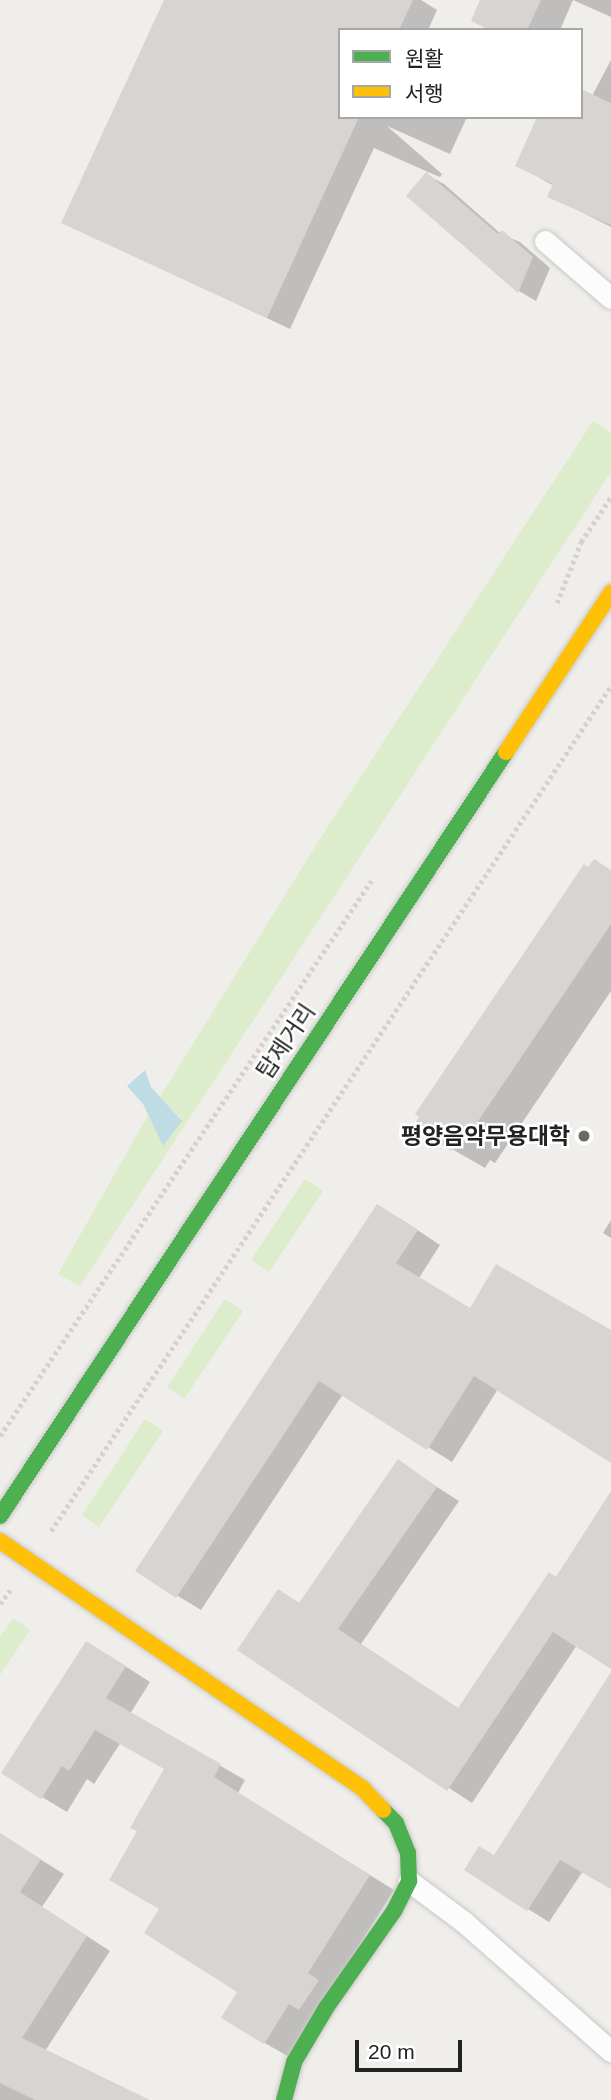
<!DOCTYPE html>
<html>
<head>
<meta charset="utf-8">
<style>
	body { margin:0 }
	#map { position:relative; width:611px; height:2100px; overflow:hidden; background:#f0eeeb; font-family:Arial,"Noto Sans KR",sans-serif }
	div>[style] { position:absolute }
	.grass>* { inset:0; background:#ddeccb }
	.water>* { inset:0; background:#bfdbe3 }
	.shadow>* { inset:0; background:#0003 }
	.building>* { inset:0; background:#d7d4d2 }
	.path>* { height:4.5px; margin-top:-2.25px; transform-origin:0; background:repeating-linear-gradient(90deg,#dccecd 0 3.5px,transparent 0 7px) }
	.roads { filter:drop-shadow(0 0 2px #c9c8c7) drop-shadow(0 0 2px #c9c8c7) }
	.lane>* { height:21px; margin:-10.5px; padding:0 10.5px; transform-origin:10.5px; border-radius:10.5px; background:#fdfcfc }
	.fast>* { height:16px; margin:-8px; padding:0 8px; transform-origin:8px; border-radius:8px; background:#4caf50 }
	.slow>* { height:16px; margin:-8px; padding:0 8px; transform-origin:8px; border-radius:8px; background:#ffc107 }
	.dots>* { width:19px; height:19px; translate:-50% -50%; box-sizing:border-box; border:4px solid #fff; border-radius:50% }
	span { translate:-50% -50%; white-space:nowrap; text-align:center; line-height:1.15; -webkit-text-stroke:5px #fff; paint-order:stroke }
	.street-label { font-size:23px; color:#222 }
	.poi-label { font-size:23px; color:#222; font-weight:700 }
	.right { translate:-100% -50%; text-align:right }
	.legend { position:absolute; left:338px; top:28px; width:245px; height:91px; box-sizing:border-box; background:#fff; border:2px solid #a7a7a7; margin:0; padding:9px 12px; list-style:none; font-size:21px; color:#222 }
	.legend li { display:flex; align-items:center; gap:14px; height:35px }
	.legend b { width:35px; border:2px solid #a7a7a7 }
	.scale { position:absolute; left:355px; top:2040px; width:107px; height:32px; box-sizing:border-box; border:4px solid #222; border-top:0; padding-left:9px; font-size:21px; line-height:24px; white-space:nowrap; color:#222; -webkit-text-stroke:5px #fff; paint-order:stroke }
</style>
</head>
<body>
<div id="map">
	<div class="grass">
		<div style="clip-path:polygon(593px 421px,611px 433px,611px 472px,80px 1286px,58px 1274px,148px 1115px,163px 1145px,182px 1120px,160px 1097px,316px 845px)"></div>
		<div style="clip-path:polygon(305px 1179px,323px 1191px,269px 1272px,251px 1260px)"></div>
		<div style="clip-path:polygon(225px 1299px,243px 1311px,184px 1399px,167px 1387px)"></div>
		<div style="clip-path:polygon(145px 1419px,163px 1431px,99px 1527px,82px 1515px)"></div>
		<div style="clip-path:polygon(13px 1618px,30px 1630px,0 1675px,0 1637px)"></div>
	</div>
	<div class="water">
		<div style="clip-path:polygon(145px 1070px,151px 1087px,182px 1121px,163px 1146px,143px 1104px,127px 1086px)"></div>
	</div>
	<div class="shadow">
		<div style="clip-path:polygon(166px 0,421px 0,437px 10px,428px 30px,340px 30px,340px 117px,467px 117px,450px 154px,387px 126px,442px 174px,440px 177px,428px 172px,427px 175px,444px 184px,501px 234px,520px 242px,550px 268px,536px 301px,519px 291px,408px 196px,428px 172px,374px 148px,290px 329px,63px 222px)"></div>
		<div style="clip-path:polygon(482px 0,573px 0,560px 30px,489px 30px,473px 20px)"></div>
		<div style="clip-path:polygon(573px 0,611px 0,611px 17px)"></div>
		<div style="clip-path:polygon(611px 60px,611px 227px,550px 196px,554px 186px,517px 165px,581px 117px)"></div>
		<div style="clip-path:polygon(611px 870px,611px 991px,495px 1163px,490px 1160px,485px 1168px,452px 1149px)"></div>
		<div style="clip-path:polygon(401px 1219px,440px 1245px,419px 1278px,471px 1310px,611px 1332px,611px 1460px,498px 1389px,452px 1462px,343px 1394px,201px 1610px,137px 1571px)"></div>
		<div style="clip-path:polygon(611px 1220px,611px 1238px,603px 1233px)"></div>
		<div style="clip-path:polygon(398px 1462px,459px 1501px,361px 1644px,459px 1709px,557px 1579px,611px 1494px,611px 1667px,577px 1645px,472px 1803px,239px 1650px,279px 1591px,301px 1604px)"></div>
		<div style="clip-path:polygon(111px 1657px,150px 1682px,130px 1714px,245px 1780px,238px 1793px,394px 1890px,289px 2057px,265px 2043px,240px 1992px,162px 1908px,139px 1831px,166px 1768px,121px 1742px,94px 1784px,87px 1779px,67px 1812px,42px 1797px)"></div>
		<div style="clip-path:polygon(611px 1701px,611px 1887px,583px 1871px,549px 1922px,528px 1909px,495px 1857px)"></div>
		<div style="clip-path:polygon(0 1850px,30px 1853px,64px 1874px,42px 1907px,110px 1951px,45px 2051px,146px 2100px,0 2100px)"></div>
	</div>
	<div class="building">
		<div style="clip-path:polygon(164px 0,413px 0,399px 30px,340px 30px,340px 117px,359px 117px,267px 318px,61px 223px)"></div>
		<div style="clip-path:polygon(480px 0,541px 0,527px 30px,490px 30px,471px 21px)"></div>
		<div style="clip-path:polygon(581px 89px,611px 103px,611px 225px,547px 197px,553px 184px,515px 166px,537px 117px,581px 117px)"></div>
		<div style="clip-path:polygon(426px 172px,498px 234px,502px 230px,533px 257px,518px 293px,406px 196px)"></div>
		<div style="clip-path:polygon(594px 859px,611px 870px,611px 924px,462px 1145px,457px 1142px,451px 1151px,414px 1125px,419px 1117px,415px 1114px,584px 864px,588px 867px)"></div>
		<div style="clip-path:polygon(377px 1204px,418px 1230px,396px 1263px,470px 1308px,496px 1264px,611px 1330px,611px 1463px,474px 1376px,427px 1450px,319px 1381px,176px 1598px,135px 1571px)"></div>
		<div style="clip-path:polygon(398px 1459px,437px 1487px,338px 1629px,458px 1708px,549px 1572px,556px 1577px,611px 1491px,611px 1669px,553px 1632px,447px 1791px,237px 1650px,278px 1589px,299px 1603px)"></div>
		<div style="clip-path:polygon(86px 1641px,126px 1666px,106px 1698px,221px 1764px,214px 1777px,370px 1875px,308px 1973px,319px 1980px,299px 2010px,289px 2004px,264px 2044px,221px 2018px,237px 1992px,144px 1933px,159px 1909px,109px 1880px,137px 1831px,130px 1828px,164px 1769px,95px 1730px,69px 1771px,62px 1766px,41px 1799px,1px 1773px)"></div>
		<div style="clip-path:polygon(611px 1672px,611px 1889px,560px 1860px,527px 1911px,464px 1870px,479px 1846px,494px 1855px)"></div>
		<div style="clip-path:polygon(0 1833px,41px 1859px,20px 1892px,87px 1936px,22px 2038px,150px 2100px,35px 2100px,0 2083px)"></div>
	</div>
	<div class="path">
		<div style="left:557px;top:603px;width:66px;rotate:-68.5deg"></div>
		<div style="left:581px;top:542px;width:54px;rotate:-56.3deg"></div>
		<div style="left:0;top:1436px;width:668px;rotate:-56.24deg"></div>
		<div style="left:51px;top:1531px;width:1014px;rotate:-56.47deg"></div>
		<div style="left:0;top:1604px;width:17px;rotate:-54deg"></div>
	</div>
	<div class="roads">
		<div class="lane">
			<div style="left:545px;top:241px;width:87px;rotate:40.8deg"></div>
			<div style="left:409px;top:1881px;width:69px;rotate:36.7deg"></div>
			<div style="left:464px;top:1922px;width:196px;rotate:41.3deg"></div>
		</div>
		<div class="fast">
			<div style="left:0;top:1516px;width:916px;rotate:-56.48deg"></div>
			<div style="left:284px;top:2100px;width:39px;rotate:-75deg"></div>
			<div style="left:294px;top:2062px;width:63px;rotate:-59.3deg"></div>
			<div style="left:326px;top:2008px;width:118px;rotate:-55deg"></div>
			<div style="left:394px;top:1911px;width:34px;rotate:-63deg"></div>
			<div style="left:409px;top:1881px;width:28px;rotate:-92deg"></div>
			<div style="left:408px;top:1853px;width:32px;rotate:-112deg"></div>
			<div style="left:396px;top:1823px;width:18px;rotate:-135deg"></div>
		</div>
		<div class="slow">
			<div style="left:506px;top:752px;width:191px;rotate:-56.6deg"></div>
			<div style="left:0;top:1541px;width:440px;rotate:34.3deg"></div>
			<div style="left:363px;top:1789px;width:29px;rotate:46deg"></div>
		</div>
	</div>
	<div class="dots">
		<div style="left:584px;top:1136px;background:#6a6968"></div>
	</div>
	<div class="street-label">
		<span style="left:286px;top:1041px;rotate:-56deg">탑제거리</span>
	</div>
	<div class="poi-label">
		<span class="right" style="left:570px;top:1136px">평양음악무용대학</span>
	</div>
	<ul class="legend">
	<li><b style="height:9px;background:#4caf50"></b>원활</li>
	<li><b style="height:9px;background:#ffc107"></b>서행</li>
	</ul>
	<div class="scale">20 m</div>
</div>
</body>
</html>
